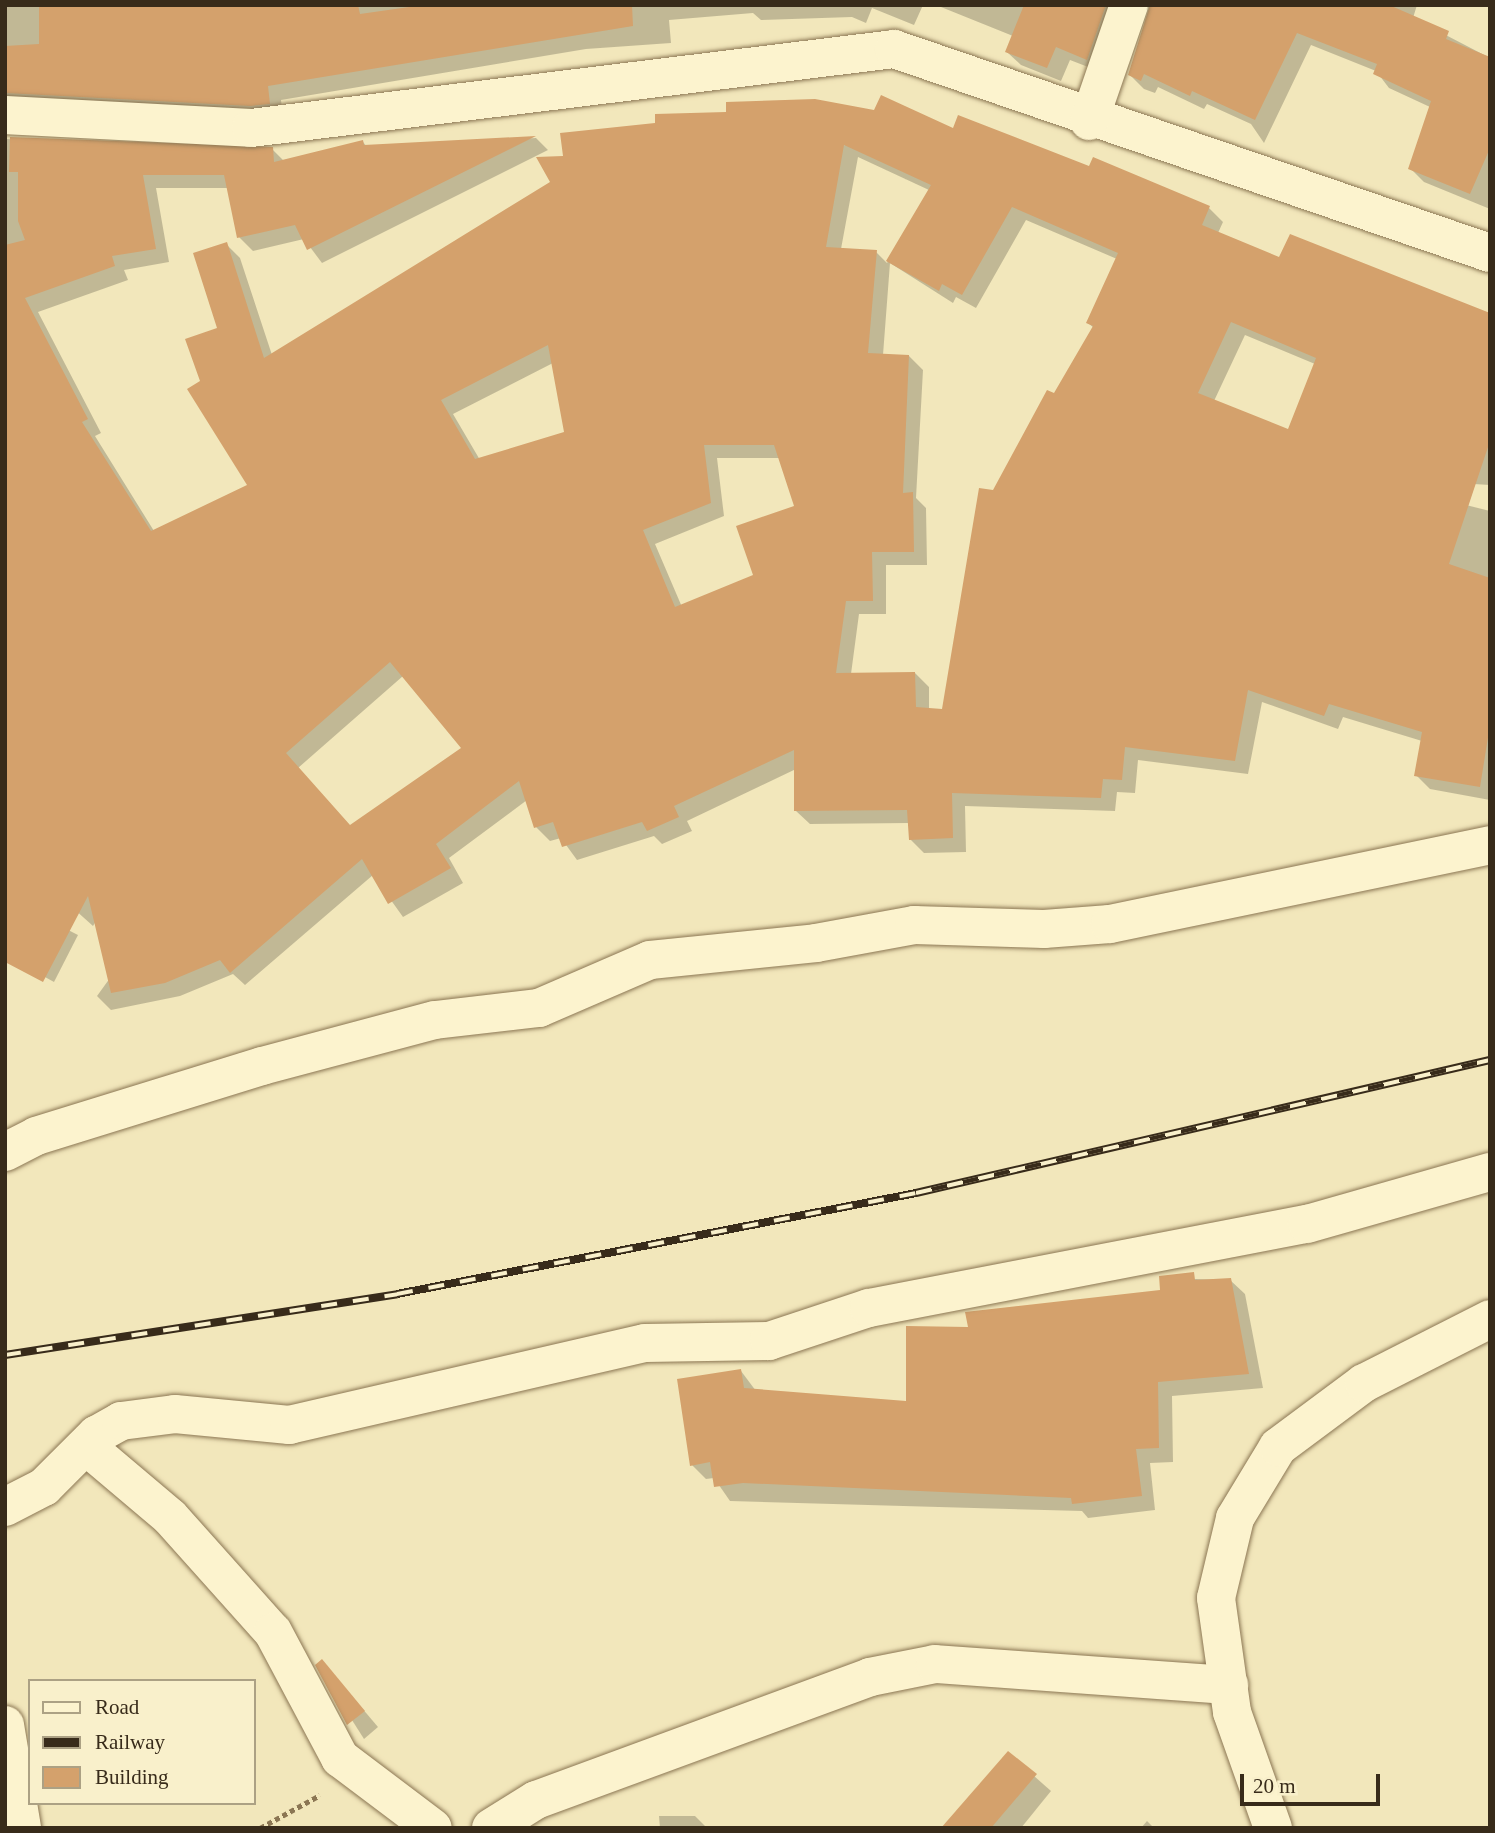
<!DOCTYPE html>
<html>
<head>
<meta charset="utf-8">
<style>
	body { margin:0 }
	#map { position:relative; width:1495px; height:1833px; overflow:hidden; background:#f2e7bb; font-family:Georgia,serif }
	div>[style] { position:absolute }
	.shadow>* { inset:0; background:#0003 }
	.building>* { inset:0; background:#d4a16c }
	.path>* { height:4.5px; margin-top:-2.25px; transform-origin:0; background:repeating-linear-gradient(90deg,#8b7653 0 5px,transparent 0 8.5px) }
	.roads { filter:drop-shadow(0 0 2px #8b7653) drop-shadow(0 0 2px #8b7653) }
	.street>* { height:38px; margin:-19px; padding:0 19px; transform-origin:19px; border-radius:19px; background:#fcf3ce }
	.rail>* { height:8px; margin-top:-4px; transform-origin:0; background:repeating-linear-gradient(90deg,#f9f0cb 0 16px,#382b1a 0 32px); box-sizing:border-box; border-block:2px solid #382b1a }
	span { translate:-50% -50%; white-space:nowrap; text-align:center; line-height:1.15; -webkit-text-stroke:5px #f9f0cb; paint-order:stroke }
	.frame { position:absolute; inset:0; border:7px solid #382b1a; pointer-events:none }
	.legend { position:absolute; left:28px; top:1679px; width:228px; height:126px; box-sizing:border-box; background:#f9f0cb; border:2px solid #aca184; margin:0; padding:9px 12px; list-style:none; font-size:21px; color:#382b1a }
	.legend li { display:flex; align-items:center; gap:14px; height:35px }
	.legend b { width:35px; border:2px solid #aca184 }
	.scale { position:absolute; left:1240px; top:1774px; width:140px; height:32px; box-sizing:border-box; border:4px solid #382b1a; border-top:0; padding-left:9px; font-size:21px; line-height:24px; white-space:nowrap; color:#382b1a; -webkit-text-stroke:5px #f9f0cb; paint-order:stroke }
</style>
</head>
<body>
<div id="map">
	<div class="shadow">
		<div style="clip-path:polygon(5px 5px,923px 5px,914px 25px,872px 8px,866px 23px,852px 17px,761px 20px,753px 13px,669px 20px,671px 43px,586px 49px,281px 100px,283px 117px,5px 114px)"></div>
		<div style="clip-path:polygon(936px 5px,1126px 5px,1101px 72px,1070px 60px,1061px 81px,1021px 65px,1007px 52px,1013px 36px)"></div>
		<div style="clip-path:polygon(1150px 5px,1417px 5px,1413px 18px,1490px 58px,1490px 209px,1424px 182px,1410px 168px,1430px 107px,1389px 88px,1376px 71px,1311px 45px,1264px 143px,1251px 124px,1207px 104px,1204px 109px,1158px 87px,1155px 93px,1144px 89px,1130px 75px)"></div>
		<div style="clip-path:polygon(evenodd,954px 131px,1209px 208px,1223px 222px,1218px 233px,1280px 259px,1490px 318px,1490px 485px,1457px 483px,1454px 502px,1490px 511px,1490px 800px,1430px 789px,1416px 775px,1422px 741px,1343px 717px,1338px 729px,1262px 702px,1248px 774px,1138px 760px,1135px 793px,1117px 792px,1115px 811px,965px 806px,966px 852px,924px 853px,910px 839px,910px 823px,810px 824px,796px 811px,796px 769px,687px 821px,692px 831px,662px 844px,654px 836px,577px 860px,561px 838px,550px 841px,536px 827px,527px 800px,449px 858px,463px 883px,403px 917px,373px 875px,245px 985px,233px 974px,180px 996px,111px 1010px,97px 996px,110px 978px,96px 921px,93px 926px,5px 847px,5px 139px,272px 149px,284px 161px,363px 142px,367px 147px,536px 138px,548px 150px,322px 263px,304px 239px,253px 251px,239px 237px,228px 188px,156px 188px,169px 262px,124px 270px,128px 280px,38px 312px,101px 433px,95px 436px,154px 531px,249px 485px,202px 381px,219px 329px,226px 244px,240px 258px,272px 355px,552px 183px,954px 131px,858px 157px,929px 190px,887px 263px,876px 252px,841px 249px,858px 157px,954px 131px,1026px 220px,1117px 259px,1088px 323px,1094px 328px,1055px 395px,943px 711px,929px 710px,929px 687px,915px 673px,851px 674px,859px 614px,886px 614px,886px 565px,927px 565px,926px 508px,916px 498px,923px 370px,909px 356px,883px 355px,890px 263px,953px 303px,956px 297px,976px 308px,1026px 220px,954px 131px,1245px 335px,1315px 364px,1289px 432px,1214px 401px,1245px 335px,954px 131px,553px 363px,566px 433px,480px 460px,453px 414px,553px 363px,954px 131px,717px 458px,780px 458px,796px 507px,756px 576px,682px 607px,655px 544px,724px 516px,717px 458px,954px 131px,403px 676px,463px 748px,351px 827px,298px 768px,403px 676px)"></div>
		<div style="clip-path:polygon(5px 898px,78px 935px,54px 982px,5px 955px)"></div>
		<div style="clip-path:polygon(1161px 1278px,1230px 1280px,1245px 1294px,1263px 1388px,1172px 1396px,1173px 1462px,1150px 1463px,1155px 1510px,1088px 1518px,1082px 1511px,730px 1501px,714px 1478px,706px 1479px,692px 1465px,741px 1371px,756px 1391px,907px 1403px,970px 1329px,1162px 1292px)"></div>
		<div style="clip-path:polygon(322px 1661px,378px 1727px,364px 1739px,317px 1665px)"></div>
		<div style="clip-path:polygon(1008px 1753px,1051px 1791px,1021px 1828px,944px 1828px)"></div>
		<div style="clip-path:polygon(659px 1816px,695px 1816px,707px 1828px,660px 1828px)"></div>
		<div style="clip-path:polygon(1147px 1821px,1154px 1828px,1141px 1828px)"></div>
	</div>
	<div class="building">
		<div style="clip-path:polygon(39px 5px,358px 5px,360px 14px,423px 5px,632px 5px,633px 26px,268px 86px,270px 104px,250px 106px,5px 93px,5px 46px,39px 44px)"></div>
		<div style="clip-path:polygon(1024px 5px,1106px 5px,1087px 60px,1056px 47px,1047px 68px,1005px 52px)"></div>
		<div style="clip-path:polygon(1150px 5px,1389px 5px,1449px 31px,1446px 39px,1490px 57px,1490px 148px,1470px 194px,1408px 169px,1431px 101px,1373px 74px,1377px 64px,1297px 33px,1255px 120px,1192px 91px,1190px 96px,1144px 74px,1141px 81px,1128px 75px)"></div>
		<div style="clip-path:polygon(evenodd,881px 95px,953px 128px,958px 115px,1089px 166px,1093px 157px,1210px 206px,1202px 225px,1279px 257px,1290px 234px,1490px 313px,1490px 441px,1449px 564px,1490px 578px,1490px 725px,1480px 787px,1414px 776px,1422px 732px,1329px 704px,1324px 716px,1248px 690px,1235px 761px,1125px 747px,1122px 780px,1103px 779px,1101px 798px,952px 793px,953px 838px,909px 840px,907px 810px,794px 811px,794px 750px,674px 806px,679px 817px,647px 831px,642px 822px,562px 847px,553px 822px,534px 828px,519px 781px,436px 844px,451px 868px,388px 904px,362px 859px,230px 973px,220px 960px,165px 983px,111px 993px,88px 896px,43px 982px,5px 962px,5px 245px,25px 240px,18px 221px,18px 172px,9px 172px,10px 137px,273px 147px,274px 162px,363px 140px,364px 145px,536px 136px,307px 250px,295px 225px,237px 238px,224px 175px,143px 175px,156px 249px,112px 256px,115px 266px,25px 298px,88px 419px,82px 422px,151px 531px,247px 485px,187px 389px,200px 381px,185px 339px,217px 328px,193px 253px,227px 242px,264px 358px,550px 182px,536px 157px,563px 156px,560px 133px,655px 123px,655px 114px,726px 112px,726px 102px,815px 99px,874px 110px,881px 95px,844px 145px,931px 185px,886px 261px,939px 291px,942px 284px,962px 295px,1012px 207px,1118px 253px,1086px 323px,1093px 326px,1054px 393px,1047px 390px,993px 490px,979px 488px,942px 709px,916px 707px,915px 672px,836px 673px,846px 601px,873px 601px,872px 552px,914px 552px,913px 492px,903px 493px,909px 355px,868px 353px,877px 250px,826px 247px,844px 145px,881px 95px,1231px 322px,1316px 358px,1288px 429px,1198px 393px,1231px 322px,881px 95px,548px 345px,564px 432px,475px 459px,441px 400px,548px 345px,881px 95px,704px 445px,774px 445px,794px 506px,736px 526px,753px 575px,675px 607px,643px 530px,711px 503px,704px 445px,881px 95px,390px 662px,461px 748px,350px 825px,286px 753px,390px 662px)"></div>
		<div style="clip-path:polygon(1194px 1272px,1195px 1280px,1231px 1278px,1249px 1374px,1158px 1382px,1159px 1448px,1136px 1449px,1142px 1496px,1072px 1504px,1071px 1498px,743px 1483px,714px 1487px,710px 1462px,690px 1466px,677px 1379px,741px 1369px,744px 1388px,906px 1401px,906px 1326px,968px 1327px,965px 1312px,1160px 1290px,1159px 1276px)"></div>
		<div style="clip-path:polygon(322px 1659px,365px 1711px,347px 1725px,315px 1665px)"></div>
		<div style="clip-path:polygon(1008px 1751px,1037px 1774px,991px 1828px,941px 1828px)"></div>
	</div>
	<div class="path">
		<div style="left:260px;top:1828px;width:68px;rotate:-28.8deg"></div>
	</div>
	<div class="roads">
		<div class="street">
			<div style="left:5px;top:115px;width:246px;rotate:3deg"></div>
			<div style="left:251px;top:128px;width:648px;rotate:-7deg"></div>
			<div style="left:894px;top:49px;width:630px;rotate:18.9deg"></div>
			<div style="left:1089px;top:121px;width:123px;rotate:-71deg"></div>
			<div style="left:5px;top:1152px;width:35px;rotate:-27deg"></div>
			<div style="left:36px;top:1136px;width:237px;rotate:-17.2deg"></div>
			<div style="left:262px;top:1066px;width:179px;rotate:-14.9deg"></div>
			<div style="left:435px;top:1020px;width:105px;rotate:-6.6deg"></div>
			<div style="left:539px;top:1008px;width:121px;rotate:-23.4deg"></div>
			<div style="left:650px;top:960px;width:167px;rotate:-5.8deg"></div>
			<div style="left:816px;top:943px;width:100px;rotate:-10.4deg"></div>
			<div style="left:914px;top:925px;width:130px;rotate:1.8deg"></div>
			<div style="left:1044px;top:929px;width:66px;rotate:-4.3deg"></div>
			<div style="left:1110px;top:924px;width:388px;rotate:-11.7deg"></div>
			<div style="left:86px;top:1446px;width:110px;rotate:40.2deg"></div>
			<div style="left:170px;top:1517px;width:154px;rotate:48.2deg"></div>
			<div style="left:273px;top:1632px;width:143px;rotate:62deg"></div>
			<div style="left:340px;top:1758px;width:116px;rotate:37deg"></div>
			<div style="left:5px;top:1507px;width:44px;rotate:-27.1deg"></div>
			<div style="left:44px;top:1487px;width:74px;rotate:-45deg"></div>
			<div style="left:96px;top:1435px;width:29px;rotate:-29deg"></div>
			<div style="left:121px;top:1421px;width:54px;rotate:-7.4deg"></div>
			<div style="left:175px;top:1414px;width:115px;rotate:5.5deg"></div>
			<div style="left:289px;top:1425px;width:365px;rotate:-13deg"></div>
			<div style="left:645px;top:1343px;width:124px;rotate:-0.9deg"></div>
			<div style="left:769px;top:1341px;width:105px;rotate:-18.3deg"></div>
			<div style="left:869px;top:1308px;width:446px;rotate:-10.9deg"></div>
			<div style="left:1307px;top:1224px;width:190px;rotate:-15.9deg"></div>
			<div style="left:5px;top:1725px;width:104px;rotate:80.6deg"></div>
			<div style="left:491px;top:1828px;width:53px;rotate:-31.9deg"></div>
			<div style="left:536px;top:1800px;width:356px;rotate:-20.2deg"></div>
			<div style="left:870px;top:1677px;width:66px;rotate:-11.3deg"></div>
			<div style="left:935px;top:1664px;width:295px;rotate:4.1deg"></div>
			<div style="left:1273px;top:1828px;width:123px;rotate:-109.5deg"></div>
			<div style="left:1232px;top:1712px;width:115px;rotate:-98deg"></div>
			<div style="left:1216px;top:1598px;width:82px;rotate:-76.6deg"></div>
			<div style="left:1235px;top:1518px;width:83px;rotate:-58.8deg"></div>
			<div style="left:1278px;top:1447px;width:107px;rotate:-36.7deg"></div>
			<div style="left:1364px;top:1383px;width:141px;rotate:-26.9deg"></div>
		</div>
	</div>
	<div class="rail">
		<div style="left:5px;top:1355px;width:397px;rotate:-8.8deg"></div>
		<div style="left:397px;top:1294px;width:529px;rotate:-11.01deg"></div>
		<div style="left:916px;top:1193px;width:589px;rotate:-13.05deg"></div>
	</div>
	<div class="frame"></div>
	<ul class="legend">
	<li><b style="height:9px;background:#fcf3ce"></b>Road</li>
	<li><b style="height:9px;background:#382b1a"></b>Railway</li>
	<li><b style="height:19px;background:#d4a16c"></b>Building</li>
	</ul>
	<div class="scale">20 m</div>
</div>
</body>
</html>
